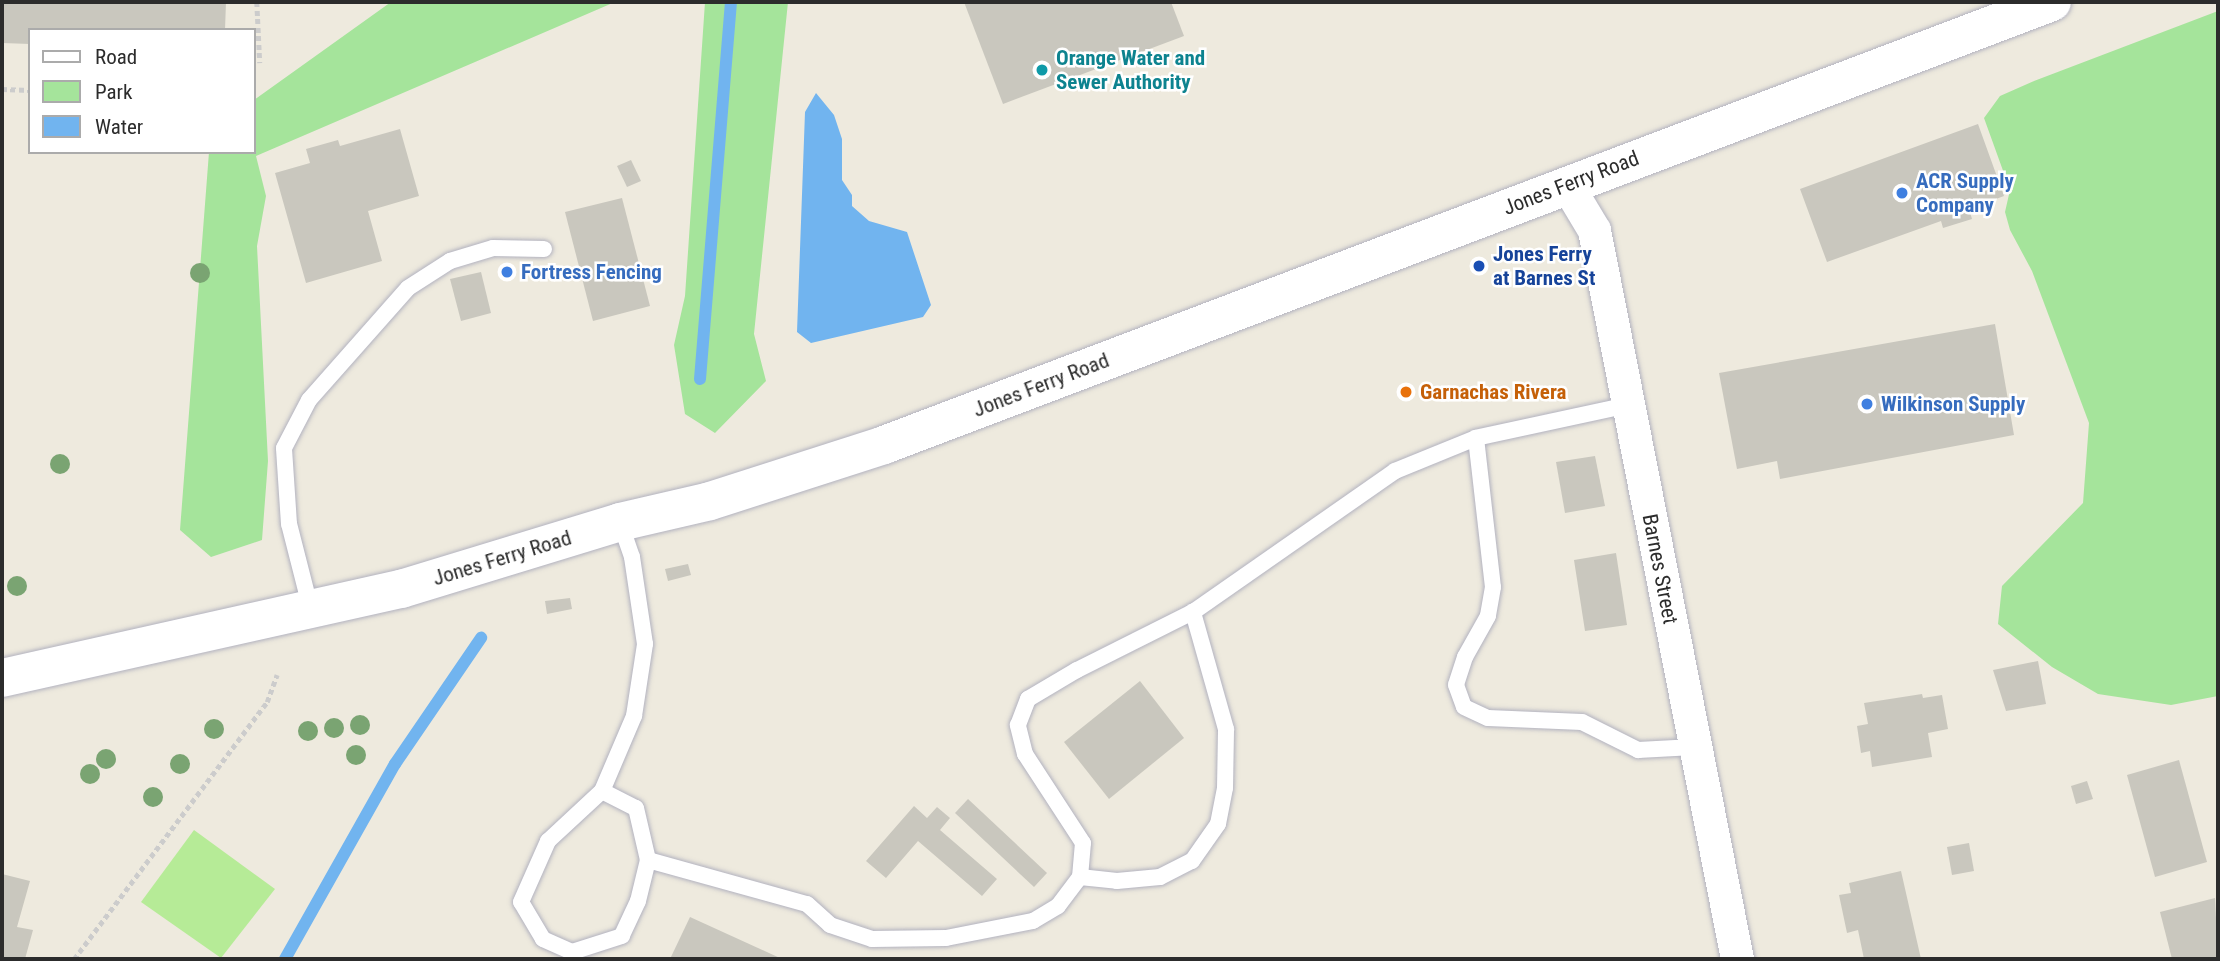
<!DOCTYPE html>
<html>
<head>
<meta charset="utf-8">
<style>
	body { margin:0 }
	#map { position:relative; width:2220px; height:961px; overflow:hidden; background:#eeeade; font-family:"Roboto Condensed",sans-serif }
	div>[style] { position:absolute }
	.green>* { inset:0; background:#a5e49b }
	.pitch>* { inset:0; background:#b6eb97 }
	.water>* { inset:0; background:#71b4ef }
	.stream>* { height:12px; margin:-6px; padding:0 6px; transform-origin:6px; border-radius:6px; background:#71b4ef }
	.building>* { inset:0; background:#c9c7be }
	.path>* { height:4.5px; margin-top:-2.25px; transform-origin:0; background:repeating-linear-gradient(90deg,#ccc 0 5px,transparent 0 8.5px) }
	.roads { filter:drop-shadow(0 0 2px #b2b2bf) drop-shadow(0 0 2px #b2b2bf) }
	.lane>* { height:16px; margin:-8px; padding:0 8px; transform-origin:8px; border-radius:8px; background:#fff }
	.street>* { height:33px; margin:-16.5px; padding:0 16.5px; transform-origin:16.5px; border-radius:16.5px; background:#fff }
	.secondary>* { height:38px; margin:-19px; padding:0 19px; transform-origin:19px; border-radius:19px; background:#fff }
	.trees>* { width:20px; height:20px; margin:-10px; border-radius:50%; background:#7aa472 }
	.dots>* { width:19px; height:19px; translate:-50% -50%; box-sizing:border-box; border:4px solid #fff; border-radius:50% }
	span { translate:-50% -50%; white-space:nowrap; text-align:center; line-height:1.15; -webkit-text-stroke:5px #fff; paint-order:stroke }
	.culture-label { font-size:21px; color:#0d838f; font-weight:700 }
	.left { translate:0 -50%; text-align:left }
	.shop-label { font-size:21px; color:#366cbe; font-weight:700 }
	.street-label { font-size:21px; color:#2c2c2c }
	.transit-label { font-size:21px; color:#164399; font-weight:700 }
	.food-label { font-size:21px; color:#c56008; font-weight:700 }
	.frame { position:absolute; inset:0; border:4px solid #2c2c2c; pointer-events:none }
	.legend { position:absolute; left:28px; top:28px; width:228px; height:126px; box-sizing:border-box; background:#fff; border:2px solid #ababab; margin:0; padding:9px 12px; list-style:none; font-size:21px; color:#2c2c2c }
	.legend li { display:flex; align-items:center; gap:14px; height:35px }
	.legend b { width:35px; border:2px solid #ababab }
</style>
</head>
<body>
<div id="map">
	<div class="green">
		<div style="clip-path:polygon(391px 2px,615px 2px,256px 156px,266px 196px,257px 246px,268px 461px,262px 540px,211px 557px,180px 530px,209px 152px,254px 152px,254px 100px)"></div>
		<div style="clip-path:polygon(705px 2px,788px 2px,754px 334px,766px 381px,715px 433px,685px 414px,674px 345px,685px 296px)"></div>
		<div style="clip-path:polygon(2218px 11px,2218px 696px,2171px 705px,2098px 694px,2052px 667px,1998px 624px,2002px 586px,2083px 503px,2089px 423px,2032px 271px,2010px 230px,2005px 212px,2010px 190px,1984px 118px,2000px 96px,2034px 81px)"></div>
	</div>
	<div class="pitch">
		<div style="clip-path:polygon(194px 830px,275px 889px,221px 958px,141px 902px)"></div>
	</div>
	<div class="water">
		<div style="clip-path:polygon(816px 93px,834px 115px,842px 139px,842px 180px,852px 195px,852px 206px,869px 221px,907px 232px,931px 305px,923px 317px,811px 343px,797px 332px,805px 112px)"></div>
	</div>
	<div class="stream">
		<div style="left:700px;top:379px;width:378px;rotate:-85.3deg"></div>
		<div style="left:285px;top:959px;width:224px;rotate:-60.6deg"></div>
		<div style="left:395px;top:764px;width:153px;rotate:-55.7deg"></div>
	</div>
	<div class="building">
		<div style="clip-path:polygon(2px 2px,226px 2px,225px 30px,30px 30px,30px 44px,2px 43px)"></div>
		<div style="clip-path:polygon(964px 2px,1171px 2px,1184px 36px,1003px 104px)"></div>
		<div style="clip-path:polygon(1978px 124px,2004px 196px,1969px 209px,1972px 219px,1943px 228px,1941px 221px,1827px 262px,1800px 189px)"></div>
		<div style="clip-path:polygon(400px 129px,419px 196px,368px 211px,382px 261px,306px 283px,275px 173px,310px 163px,306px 149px,338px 140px,340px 146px)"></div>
		<div style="clip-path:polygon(631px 160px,641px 181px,627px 187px,617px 166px)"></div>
		<div style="clip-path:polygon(622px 198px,650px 306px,593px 321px,565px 212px)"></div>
		<div style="clip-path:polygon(481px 272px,491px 313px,461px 321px,450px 279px)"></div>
		<div style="clip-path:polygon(1995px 324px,2014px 435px,1780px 479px,1777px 461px,1737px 469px,1719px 373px)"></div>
		<div style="clip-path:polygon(1595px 456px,1605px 506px,1565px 513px,1556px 462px)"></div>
		<div style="clip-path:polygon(1616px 553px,1627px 625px,1585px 631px,1574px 560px)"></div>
		<div style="clip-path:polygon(688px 564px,691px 575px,668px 581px,665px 569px)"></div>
		<div style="clip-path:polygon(570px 598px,572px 609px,547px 614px,545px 601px)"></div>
		<div style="clip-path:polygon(2038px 661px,2046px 704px,2006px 711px,1993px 670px)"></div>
		<div style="clip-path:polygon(1140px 681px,1184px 738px,1109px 799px,1064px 742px)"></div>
		<div style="clip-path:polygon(1922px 694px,1923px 698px,1942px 695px,1948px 729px,1928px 733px,1932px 757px,1872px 767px,1870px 751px,1861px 753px,1857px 726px,1868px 724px,1864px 703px)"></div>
		<div style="clip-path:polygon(2179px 760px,2207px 862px,2155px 877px,2127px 775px)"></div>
		<div style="clip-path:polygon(2087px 781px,2093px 799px,2076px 804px,2071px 786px)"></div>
		<div style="clip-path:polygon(968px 799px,1047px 873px,1034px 887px,955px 813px)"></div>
		<div style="clip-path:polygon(914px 806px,927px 818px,937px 807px,950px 818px,940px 830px,997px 879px,982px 896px,918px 841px,886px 878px,866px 861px)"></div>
		<div style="clip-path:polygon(1969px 843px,1974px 871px,1952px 875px,1947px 847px)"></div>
		<div style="clip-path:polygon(1901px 871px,1921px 959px,1864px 959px,1858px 930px,1847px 933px,1839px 895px,1851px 893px,1849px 883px)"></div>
		<div style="clip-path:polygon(2px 874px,30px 881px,17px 927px,33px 930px,25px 959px,2px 959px)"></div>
		<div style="clip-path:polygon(2215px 898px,2218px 959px,2172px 959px,2160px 912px)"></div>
		<div style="clip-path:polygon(690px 917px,782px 959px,670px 959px)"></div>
	</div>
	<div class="path">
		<div style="left:257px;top:2px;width:61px;rotate:87.2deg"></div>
		<div style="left:2px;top:89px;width:28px;rotate:2deg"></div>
		<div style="left:74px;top:959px;width:321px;rotate:-53.1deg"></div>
		<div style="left:267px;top:702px;width:29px;rotate:-70deg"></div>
	</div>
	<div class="roads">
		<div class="lane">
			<div style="left:1628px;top:405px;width:156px;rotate:167.8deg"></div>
			<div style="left:1476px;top:438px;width:150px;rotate:83.5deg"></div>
			<div style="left:1493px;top:587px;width:29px;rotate:100deg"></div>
			<div style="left:1488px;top:616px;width:47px;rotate:119.3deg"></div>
			<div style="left:1465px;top:657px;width:29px;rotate:108deg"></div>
			<div style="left:1456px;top:685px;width:23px;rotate:70deg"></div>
			<div style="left:1464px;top:707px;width:26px;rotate:25deg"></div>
			<div style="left:1488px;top:718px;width:94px;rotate:2.4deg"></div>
			<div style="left:1582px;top:722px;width:63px;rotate:26.6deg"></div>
			<div style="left:1638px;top:750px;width:56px;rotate:-3.1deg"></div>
			<div style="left:311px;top:610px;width:89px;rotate:-104.3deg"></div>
			<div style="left:289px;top:524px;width:76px;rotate:-93.8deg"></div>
			<div style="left:284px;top:448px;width:54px;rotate:-62.5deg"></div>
			<div style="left:309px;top:400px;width:149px;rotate:-48.5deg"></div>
			<div style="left:408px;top:288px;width:50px;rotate:-32.7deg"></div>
			<div style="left:450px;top:261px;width:45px;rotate:-16.8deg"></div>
			<div style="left:493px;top:248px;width:51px;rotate:1.1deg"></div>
			<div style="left:602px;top:791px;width:38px;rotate:27deg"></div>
			<div style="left:636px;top:808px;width:53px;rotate:77deg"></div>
			<div style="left:648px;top:860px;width:42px;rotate:103.7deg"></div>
			<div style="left:638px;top:901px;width:38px;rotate:115deg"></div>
			<div style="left:622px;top:936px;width:52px;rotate:162.3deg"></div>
			<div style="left:572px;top:952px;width:32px;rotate:-156deg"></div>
			<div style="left:543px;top:939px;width:43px;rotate:-120.7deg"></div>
			<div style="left:521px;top:902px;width:67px;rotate:-66.1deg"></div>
			<div style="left:548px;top:841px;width:74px;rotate:-42.8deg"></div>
			<div style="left:602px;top:791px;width:82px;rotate:-66.9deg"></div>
			<div style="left:634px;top:716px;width:73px;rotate:-81.3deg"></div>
			<div style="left:645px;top:644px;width:88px;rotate:-98.5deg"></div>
			<div style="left:632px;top:557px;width:37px;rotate:-109deg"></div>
			<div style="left:648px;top:860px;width:165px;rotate:15.5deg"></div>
			<div style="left:807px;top:904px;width:31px;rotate:42deg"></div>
			<div style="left:830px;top:925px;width:44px;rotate:18.4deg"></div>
			<div style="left:872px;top:939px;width:74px;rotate:-0.8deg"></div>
			<div style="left:946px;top:938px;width:89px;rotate:-11.1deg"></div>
			<div style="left:1033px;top:921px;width:29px;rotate:-31deg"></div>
			<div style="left:1058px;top:906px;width:36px;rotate:-53deg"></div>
			<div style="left:1080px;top:877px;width:34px;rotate:-85deg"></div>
			<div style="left:1083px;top:843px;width:106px;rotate:-123.1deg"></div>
			<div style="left:1025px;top:754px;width:30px;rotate:-104deg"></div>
			<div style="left:1018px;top:725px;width:28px;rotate:-69deg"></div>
			<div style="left:1028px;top:699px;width:57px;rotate:-30.6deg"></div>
			<div style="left:1077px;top:670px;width:130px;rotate:-26.6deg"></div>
			<div style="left:1193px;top:612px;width:246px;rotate:-34.9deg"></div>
			<div style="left:1395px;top:471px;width:87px;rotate:-22.2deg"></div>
			<div style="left:1080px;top:877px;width:37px;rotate:6deg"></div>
			<div style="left:1117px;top:881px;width:43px;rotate:-5.3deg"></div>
			<div style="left:1160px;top:877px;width:36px;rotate:-27deg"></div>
			<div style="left:1192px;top:861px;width:45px;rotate:-54.9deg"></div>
			<div style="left:1218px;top:824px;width:37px;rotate:-79deg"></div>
			<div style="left:1225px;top:788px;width:59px;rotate:-89deg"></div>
			<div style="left:1226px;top:729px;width:122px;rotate:-105.8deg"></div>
		</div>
		<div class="street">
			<div style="left:1567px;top:185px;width:52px;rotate:59deg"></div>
			<div style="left:1594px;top:230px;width:743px;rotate:78.9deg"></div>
		</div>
		<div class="secondary">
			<div style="left:2px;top:678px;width:409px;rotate:-12.6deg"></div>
			<div style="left:401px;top:589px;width:229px;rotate:-17deg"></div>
			<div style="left:620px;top:522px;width:92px;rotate:-13.1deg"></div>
			<div style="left:710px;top:501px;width:183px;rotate:-17.8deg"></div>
			<div style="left:884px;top:445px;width:1249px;rotate:-20.77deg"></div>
		</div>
	</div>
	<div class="trees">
		<div style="left:200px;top:273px"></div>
		<div style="left:60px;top:464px"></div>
		<div style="left:17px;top:586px"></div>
		<div style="left:360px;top:725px"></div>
		<div style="left:334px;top:728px"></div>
		<div style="left:214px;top:729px"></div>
		<div style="left:308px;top:731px"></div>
		<div style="left:356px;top:755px"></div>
		<div style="left:106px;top:759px"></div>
		<div style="left:180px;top:764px"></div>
		<div style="left:90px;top:774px"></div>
		<div style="left:153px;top:797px"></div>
	</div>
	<div class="dots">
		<div style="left:1042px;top:70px;background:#0f9aa8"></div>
		<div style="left:1902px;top:193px;background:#3f7fe0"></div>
		<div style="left:1479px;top:266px;background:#1a4fb4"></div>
		<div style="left:507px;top:272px;background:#3f7fe0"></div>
		<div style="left:1406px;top:392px;background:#e8710a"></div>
		<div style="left:1867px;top:404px;background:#3f7fe0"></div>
	</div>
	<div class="culture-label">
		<span class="left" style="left:1056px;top:70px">Orange Water and<br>Sewer Authority</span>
	</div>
	<div class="shop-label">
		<span class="left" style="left:1916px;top:193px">ACR Supply<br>Company</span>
		<span class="left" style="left:521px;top:272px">Fortress Fencing</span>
		<span class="left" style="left:1881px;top:404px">Wilkinson Supply</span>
	</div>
	<div class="street-label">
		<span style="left:1571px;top:183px;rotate:-21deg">Jones Ferry Road</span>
		<span style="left:1041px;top:385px;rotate:-21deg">Jones Ferry Road</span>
		<span style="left:502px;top:558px;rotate:-17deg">Jones Ferry Road</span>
		<span style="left:1660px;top:569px;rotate:79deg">Barnes Street</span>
	</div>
	<div class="transit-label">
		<span class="left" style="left:1493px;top:266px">Jones Ferry<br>at Barnes St</span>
	</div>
	<div class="food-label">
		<span class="left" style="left:1420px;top:392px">Garnachas Rivera</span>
	</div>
	<div class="frame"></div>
	<ul class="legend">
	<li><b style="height:9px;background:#fff"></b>Road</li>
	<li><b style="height:19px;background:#a5e49b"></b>Park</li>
	<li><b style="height:19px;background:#71b4ef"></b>Water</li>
	</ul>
</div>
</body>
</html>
